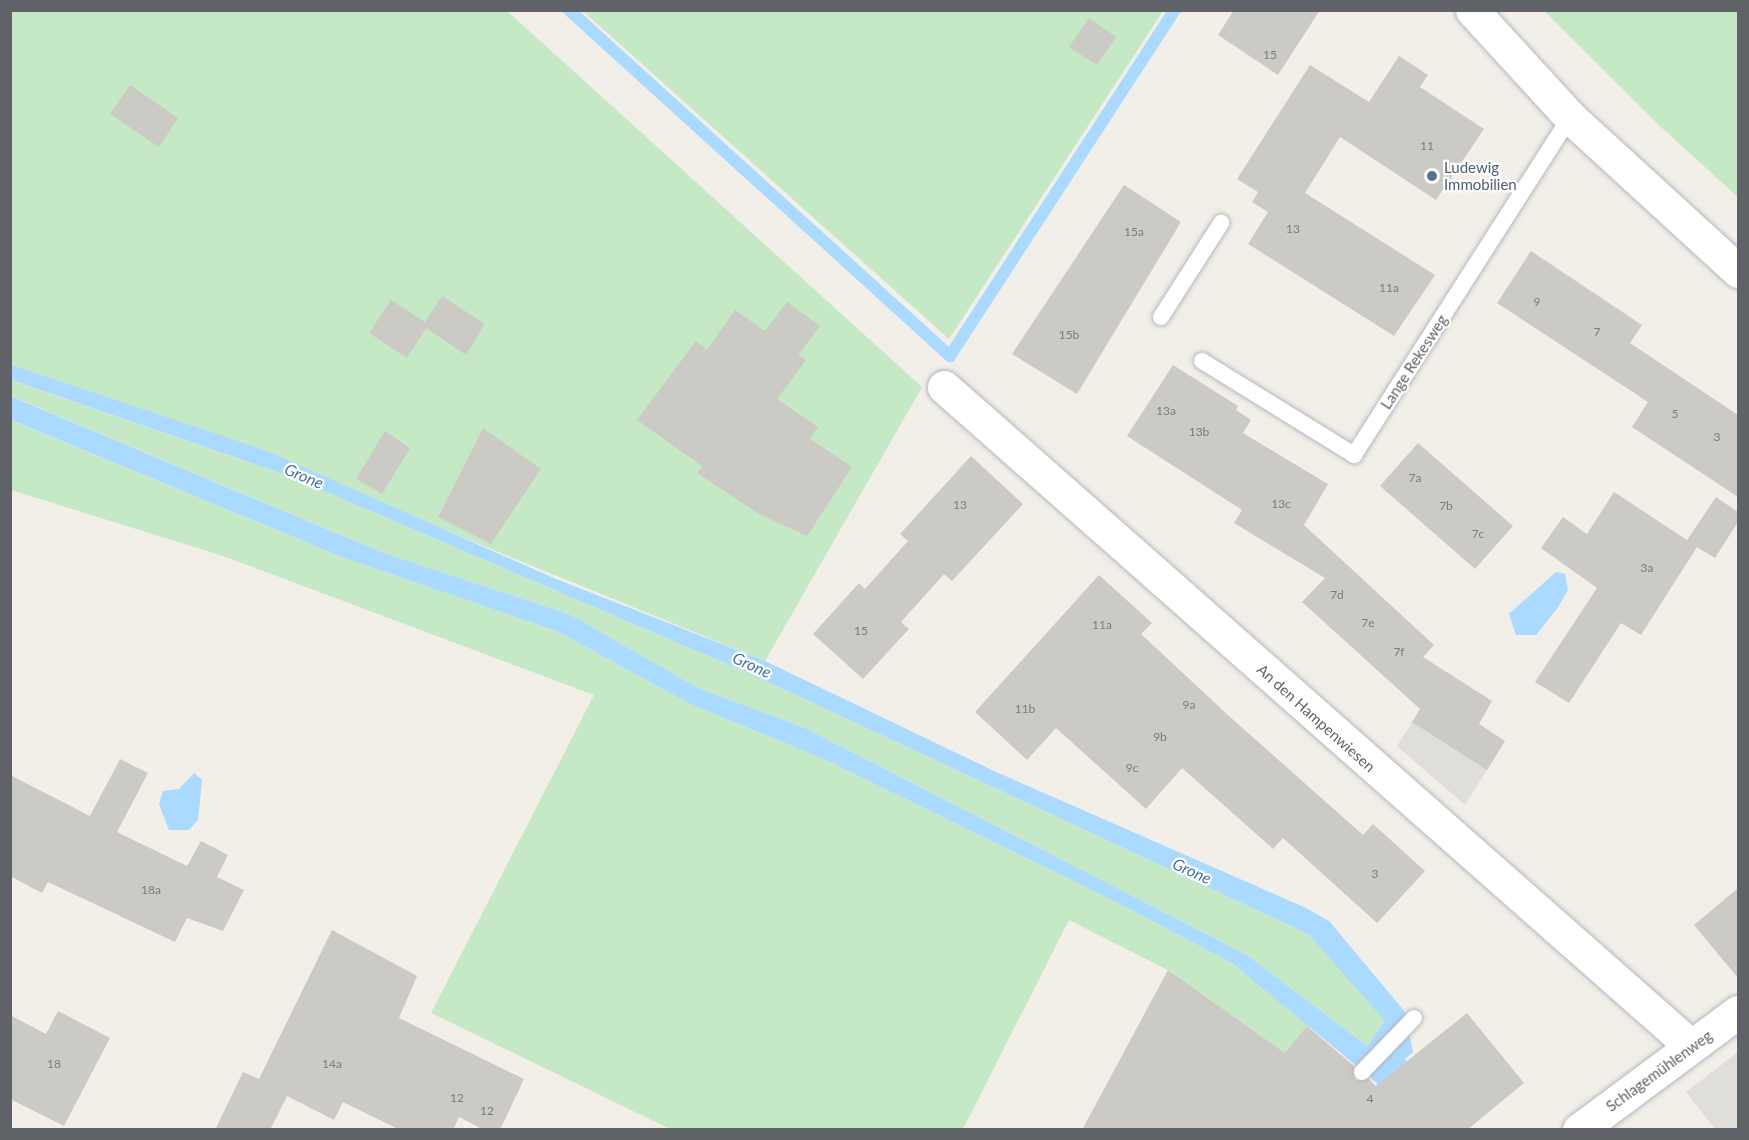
<!DOCTYPE html>
<html>
<head>
<meta charset="utf-8">
<style>
	body { margin:0 }
	#map { position:relative; width:1749px; height:1140px; overflow:hidden; background:#f1efe8; font-family:Lato,sans-serif }
	div>[style] { position:absolute }
	.industrial>* { inset:0; background:#e0deda }
	.green>* { inset:0; background:#c5e8c5 }
	.water>* { inset:0; background:#aadaff }
	.stream>* { height:12px; margin:-6px; padding:0 6px; transform-origin:6px; border-radius:6px; background:#aadaff }
	.building>* { inset:0; background:#cccac5 }
	.roads { filter:drop-shadow(0 0 2px #b5b8bc) drop-shadow(0 0 2px #b5b8bc) }
	.service>* { height:16px; margin:-8px; padding:0 8px; transform-origin:8px; border-radius:8px; background:#fff }
	.minor>* { height:33px; margin:-16.5px; padding:0 16.5px; transform-origin:16.5px; border-radius:16.5px; background:#fff }
	.dots>* { width:16px; height:16px; translate:-50% -50%; box-sizing:border-box; border:3px solid #fff; border-radius:50% }
	span { translate:-50% -50%; white-space:nowrap; text-align:center; line-height:1.15; -webkit-text-stroke:4.5px #fff; paint-order:stroke }
	.number-label { font-size:12px; color:#7a7d7f }
	.number-label span { -webkit-text-stroke-width:0 }
	.service-label { font-size:15px; color:#4e5e75 }
	.left { translate:0 -50%; text-align:left }
	.street-label { font-size:15px; color:#5f6368 }
	.water-label { font-size:16px; color:#4174aa; font-style:italic }
	.frame { position:absolute; inset:0; border:12px solid #5f6368; pointer-events:none }
</style>
</head>
<body>
<div id="map">
	<div class="industrial">
		<div style="clip-path:polygon(1431px 693px,1505px 741px,1465px 805px,1397px 746px)"></div>
		<div style="clip-path:polygon(1738px 1052px,1738px 1129px,1715px 1129px,1686px 1092px)"></div>
	</div>
	<div class="green">
		<div style="clip-path:polygon(506px 10px,922px 387px,765px 661px,425px 522px,11px 365px,11px 11px)"></div>
		<div style="clip-path:polygon(583px 11px,1163px 11px,949px 339px)"></div>
		<div style="clip-path:polygon(1544px 11px,1738px 11px,1738px 197px,1662px 128px)"></div>
		<div style="clip-path:polygon(10px 380px,289px 476px,755px 676px,1308px 934px,1386px 1021px,1367px 1046px,1247px 955px,805px 728px,698px 688px,571px 615px,381px 552px,11px 396px)"></div>
		<div style="clip-path:polygon(10px 420px,342px 557px,559px 632px,688px 703px,826px 760px,1114px 901px,1232px 963px,1310px 1025px,1285px 1053px,1168px 970px,1069px 920px,963px 1129px,670px 1129px,431px 1013px,594px 695px,223px 556px,11px 490px)"></div>
	</div>
	<div class="water">
		<div style="clip-path:polygon(11px 365px,267px 451px,556px 579px,765px 661px,994px 771px,1306px 908px,1329px 921px,1405px 1012px,1413px 1052px,1405px 1059px,1452px 1129px,1423px 1129px,1370px 1077px,1232px 963px,1114px 901px,826px 760px,688px 703px,559px 632px,342px 557px,11px 420px,10px 396px,381px 552px,571px 615px,698px 688px,805px 728px,1247px 955px,1367px 1046px,1385px 1021px,1308px 934px,755px 676px,289px 476px,11px 380px)"></div>
		<div style="clip-path:polygon(1556px 572px,1565px 574px,1568px 590px,1557px 609px,1536px 635px,1516px 635px,1509px 614px)"></div>
		<div style="clip-path:polygon(194px 773px,202px 780px,198px 820px,189px 830px,169px 830px,159px 804px,163px 791px,179px 789px)"></div>
	</div>
	<div class="stream">
		<div style="left:569px;top:10px;width:515px;rotate:42.24deg"></div>
		<div style="left:950px;top:356px;width:413px;rotate:-57deg"></div>
	</div>
	<div class="building">
		<div style="clip-path:polygon(1234px 10px,1320px 10px,1278px 75px,1218px 35px)"></div>
		<div style="clip-path:polygon(1089px 18px,1116px 37px,1097px 65px,1069px 47px)"></div>
		<div style="clip-path:polygon(1399px 56px,1428px 75px,1420px 87px,1484px 129px,1436px 200px,1340px 137px,1305px 193px,1435px 275px,1394px 336px,1248px 244px,1268px 212px,1252px 202px,1258px 192px,1237px 179px,1310px 65px,1369px 102px)"></div>
		<div style="clip-path:polygon(130px 85px,178px 118px,159px 147px,110px 114px)"></div>
		<div style="clip-path:polygon(1124px 185px,1181px 222px,1077px 394px,1012px 354px)"></div>
		<div style="clip-path:polygon(1531px 251px,1642px 325px,1630px 343px,1738px 415px,1738px 497px,1632px 427px,1648px 402px,1497px 303px)"></div>
		<div style="clip-path:polygon(442px 296px,485px 324px,466px 355px,426px 328px,407px 358px,369px 333px,391px 300px,425px 322px)"></div>
		<div style="clip-path:polygon(787px 302px,820px 326px,798px 355px,806px 360px,777px 399px,818px 427px,810px 439px,852px 467px,807px 536px,759px 514px,697px 473px,702px 466px,637px 420px,696px 341px,707px 350px,735px 310px,765px 331px)"></div>
		<div style="clip-path:polygon(1173px 365px,1238px 406px,1236px 410px,1251px 420px,1243px 433px,1328px 484px,1304px 525px,1434px 645px,1423px 657px,1492px 701px,1479px 724px,1505px 741px,1487px 770px,1412px 722px,1420px 709px,1302px 602px,1325px 578px,1234px 523px,1242px 510px,1127px 436px)"></div>
		<div style="clip-path:polygon(483px 428px,541px 469px,491px 544px,438px 517px)"></div>
		<div style="clip-path:polygon(385px 431px,410px 448px,382px 494px,356px 479px)"></div>
		<div style="clip-path:polygon(1418px 443px,1513px 526px,1475px 569px,1380px 486px)"></div>
		<div style="clip-path:polygon(971px 456px,1023px 504px,952px 581px,944px 574px,901px 622px,909px 629px,863px 679px,813px 634px,859px 583px,865px 589px,908px 541px,900px 534px)"></div>
		<div style="clip-path:polygon(1614px 492px,1687px 540px,1716px 497px,1738px 512px,1738px 522px,1715px 558px,1697px 547px,1641px 635px,1621px 623px,1569px 703px,1535px 682px,1597px 588px,1541px 548px,1563px 517px,1587px 534px)"></div>
		<div style="clip-path:polygon(1099px 575px,1152px 623px,1141px 634px,1229px 716px,1363px 835px,1373px 824px,1425px 871px,1377px 923px,1283px 838px,1273px 849px,1182px 768px,1146px 809px,1056px 728px,1027px 760px,975px 712px)"></div>
		<div style="clip-path:polygon(120px 759px,148px 773px,117px 832px,187px 866px,201px 841px,228px 855px,217px 877px,244px 890px,223px 931px,187px 918px,175px 942px,48px 882px,42px 893px,10px 876px,10px 775px,90px 816px)"></div>
		<div style="clip-path:polygon(1738px 888px,1738px 978px,1694px 925px)"></div>
		<div style="clip-path:polygon(332px 930px,417px 976px,399px 1018px,524px 1079px,500px 1130px,484px 1130px,459px 1117px,453px 1130px,400px 1130px,343px 1102px,334px 1120px,287px 1096px,270px 1130px,215px 1130px,243px 1072px,259px 1079px)"></div>
		<div style="clip-path:polygon(1168px 970px,1285px 1053px,1307px 1026px,1354px 1066px,1355px 1080px,1369px 1079px,1376px 1086px,1467px 1013px,1524px 1083px,1467px 1130px,1082px 1130px)"></div>
		<div style="clip-path:polygon(58px 1011px,110px 1038px,64px 1126px,10px 1099px,10px 1015px,46px 1034px)"></div>
	</div>
	<div class="roads">
		<div class="service">
			<div style="left:1161px;top:317px;width:112px;rotate:-57.4deg"></div>
			<div style="left:1202px;top:361px;width:179px;rotate:31.7deg"></div>
			<div style="left:1354px;top:455px;width:401px;rotate:-57.4deg"></div>
			<div style="left:1362px;top:1072px;width:75px;rotate:-46.1deg"></div>
		</div>
		<div class="minor">
			<div style="left:1472px;top:10px;width:145px;rotate:47.5deg"></div>
			<div style="left:1570px;top:117px;width:228px;rotate:42.5deg"></div>
			<div style="left:944px;top:387px;width:996px;rotate:41.42deg"></div>
			<div style="left:1579px;top:1130px;width:198px;rotate:-36.6deg"></div>
		</div>
	</div>
	<div class="dots">
		<div style="left:1432px;top:176px;background:#5c6f8a"></div>
	</div>
	<div class="number-label">
		<span style="left:1270px;top:55px">15</span>
		<span style="left:1427px;top:146px">11</span>
		<span style="left:1293px;top:229px">13</span>
		<span style="left:1134px;top:232px">15a</span>
		<span style="left:1389px;top:288px">11a</span>
		<span style="left:1537px;top:302px">9</span>
		<span style="left:1597px;top:332px">7</span>
		<span style="left:1069px;top:335px">15b</span>
		<span style="left:1166px;top:411px">13a</span>
		<span style="left:1675px;top:414px">5</span>
		<span style="left:1199px;top:432px">13b</span>
		<span style="left:1717px;top:437px">3</span>
		<span style="left:1415px;top:478px">7a</span>
		<span style="left:1281px;top:504px">13c</span>
		<span style="left:960px;top:505px">13</span>
		<span style="left:1446px;top:506px">7b</span>
		<span style="left:1478px;top:534px">7c</span>
		<span style="left:1647px;top:568px">3a</span>
		<span style="left:1337px;top:595px">7d</span>
		<span style="left:1368px;top:623px">7e</span>
		<span style="left:1102px;top:625px">11a</span>
		<span style="left:861px;top:631px">15</span>
		<span style="left:1399px;top:652px">7f</span>
		<span style="left:1189px;top:705px">9a</span>
		<span style="left:1025px;top:709px">11b</span>
		<span style="left:1160px;top:737px">9b</span>
		<span style="left:1132px;top:768px">9c</span>
		<span style="left:1375px;top:874px">3</span>
		<span style="left:151px;top:890px">18a</span>
		<span style="left:54px;top:1064px">18</span>
		<span style="left:332px;top:1064px">14a</span>
		<span style="left:457px;top:1098px">12</span>
		<span style="left:1370px;top:1099px">4</span>
		<span style="left:487px;top:1111px">12</span>
	</div>
	<div class="service-label">
		<span class="left" style="left:1444px;top:176px">Ludewig<br>Immobilien</span>
	</div>
	<div class="street-label">
		<span style="left:1414px;top:362px;rotate:-57deg">Lange Rekesweg</span>
		<span style="left:1316px;top:718px;rotate:42deg">An den Hampenwiesen</span>
		<span style="left:1659px;top:1071px;rotate:-36deg">Schlagemühlenweg</span>
	</div>
	<div class="water-label">
		<span style="left:304px;top:476px;rotate:23deg">Grone</span>
		<span style="left:752px;top:665px;rotate:24deg">Grone</span>
		<span style="left:1192px;top:871px;rotate:24deg">Grone</span>
	</div>
	<div class="frame"></div>
</div>
</body>
</html>
